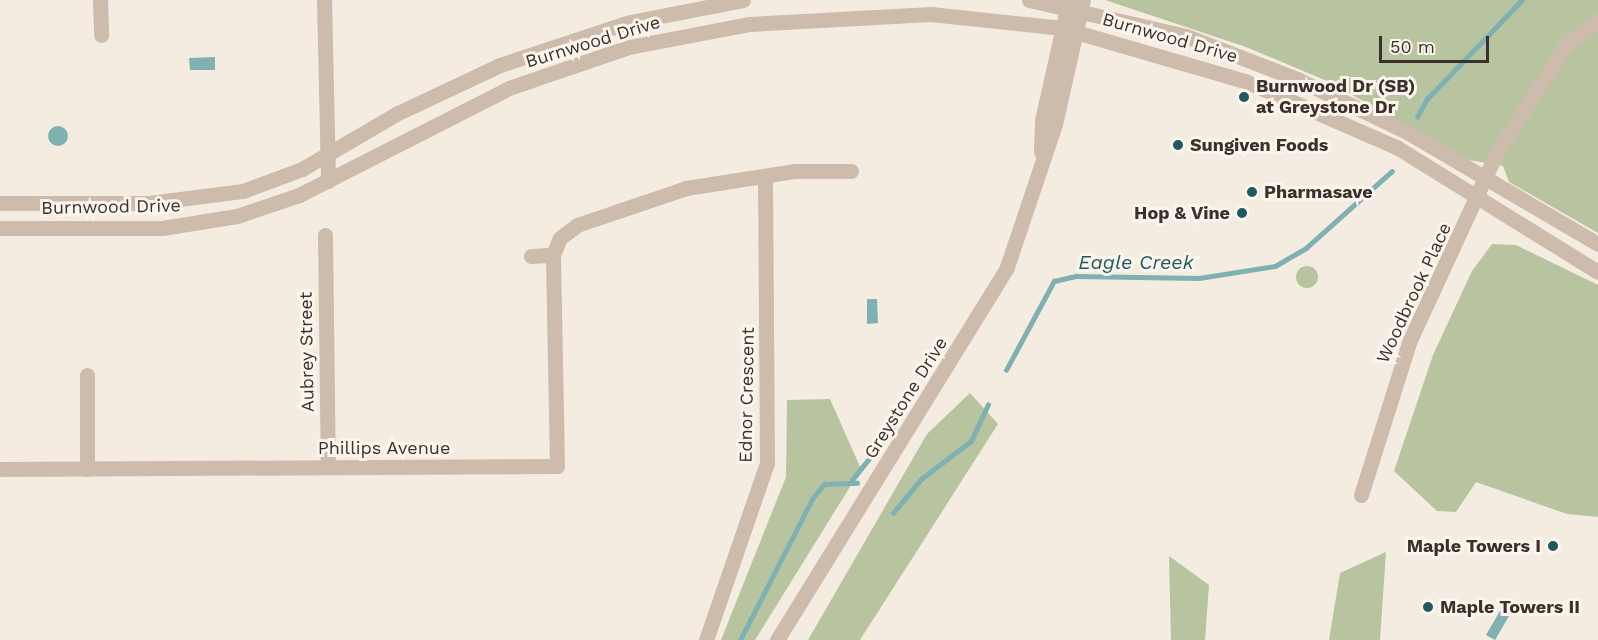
<!DOCTYPE html>
<html>
<head>
<meta charset="utf-8">
<style>
	body { margin:0 }
	#map { position:relative; width:1598px; height:640px; overflow:hidden; background:#f4ebe1; font-family:"Work Sans",sans-serif }
	div>[style] { position:absolute }
	.green>* { inset:0; background:#b8c4a0 }
	.round { border-radius:50% }
	.water>* { inset:0; background:#7fb0b2 }
	.stream>* { height:4.5px; margin:-2.25px; padding:0 2.25px; transform-origin:2.25px; border-radius:2.25px; background:#7fb0b2 }
	.minor>* { height:15px; margin:-7.5px; padding:0 7.5px; transform-origin:7.5px; border-radius:7.5px; background:#cdbbac }
	.tertiary>* { height:15px; margin:-7.5px; padding:0 7.5px; transform-origin:7.5px; border-radius:7.5px; background:#cdbbac }
	.dots>* { width:16px; height:16px; translate:-50% -50%; box-sizing:border-box; border:3px solid #fbf5ee; border-radius:50% }
	span { translate:-50% -50%; white-space:nowrap; text-align:center; line-height:1.15; -webkit-text-stroke:6px #fbf5ee; paint-order:stroke }
	.street-label { font-size:18px; color:#3b302b }
	.poi-label { font-size:18px; color:#3b302b; font-weight:700 }
	.left { translate:0 -50%; text-align:left }
	.right { translate:-100% -50%; text-align:right }
	.water-label { font-size:20px; color:#1f5a5e; font-style:italic }
	.scale { position:absolute; left:1379px; top:36px; width:110px; height:27px; box-sizing:border-box; border:3px solid #3b302b; border-top:0; padding-left:8px; font-size:18px; line-height:21px; white-space:nowrap; color:#3b302b; -webkit-text-stroke:4px #fbf5ee; paint-order:stroke }
</style>
</head>
<body>
<div id="map">
	<div class="green">
		<div style="clip-path:polygon(1105px 0,1598px 0,1598px 233px,1509px 182px,1503px 166px,1469px 160px,1327px 81px,1246px 47px)"></div>
		<div style="clip-path:polygon(1492px 244px,1516px 245px,1598px 285px,1598px 517px,1567px 514px,1476px 482px,1456px 512px,1437px 511px,1394px 471px,1433px 355px,1472px 271px)"></div>
		<div class="round" style="left:1296px;top:266px;width:22px;height:22px"></div>
		<div style="clip-path:polygon(970px 393px,998px 424px,860px 640px,808px 640px,927px 434px)"></div>
		<div style="clip-path:polygon(830px 399px,861px 469px,755px 640px,721px 640px,786px 477px,787px 400px)"></div>
		<div style="clip-path:polygon(1386px 552px,1380px 640px,1329px 640px,1340px 573px)"></div>
		<div style="clip-path:polygon(1169px 556px,1209px 585px,1205px 640px,1171px 640px)"></div>
	</div>
	<div class="water">
		<div style="clip-path:polygon(215px 57px,215px 70px,190px 70px,189px 58px)"></div>
		<div class="round" style="left:48px;top:126px;width:20px;height:20px"></div>
		<div style="clip-path:polygon(867px 299px,877px 299px,878px 323px,867px 324px)"></div>
		<div style="clip-path:polygon(1500px 611px,1509px 616px,1495px 640px,1486px 635px)"></div>
	</div>
	<div class="stream">
		<div style="left:1417px;top:117px;width:21px;rotate:-61deg"></div>
		<div style="left:1427px;top:99px;width:137px;rotate:-46.2deg"></div>
		<div style="left:1006px;top:370px;width:101px;rotate:-61.7deg"></div>
		<div style="left:1054px;top:281px;width:23px;rotate:-13deg"></div>
		<div style="left:1076px;top:276px;width:123px;rotate:0.9deg"></div>
		<div style="left:1199px;top:278px;width:77px;rotate:-9deg"></div>
		<div style="left:1275px;top:266px;width:36px;rotate:-30deg"></div>
		<div style="left:1306px;top:248px;width:115px;rotate:-41.8deg"></div>
		<div style="left:852px;top:480px;width:63px;rotate:-51.5deg"></div>
		<div style="left:891px;top:431px;width:32px;rotate:-60deg"></div>
		<div style="left:907px;top:403px;width:9px;rotate:-103deg"></div>
		<div style="left:893px;top:513px;width:44px;rotate:-50.5deg"></div>
		<div style="left:921px;top:479px;width:63px;rotate:-37.2deg"></div>
		<div style="left:971px;top:441px;width:40px;rotate:-65deg"></div>
		<div style="left:740px;top:640px;width:158px;rotate:-62.9deg"></div>
		<div style="left:812px;top:499px;width:19px;rotate:-51deg"></div>
		<div style="left:824px;top:484px;width:33px;rotate:-2deg"></div>
	</div>
	<div class="minor">
		<div style="left:100px;top:0;width:35px;rotate:88deg"></div>
		<div style="left:324px;top:0;width:181px;rotate:88.7deg"></div>
		<div style="left:325px;top:235px;width:232px;rotate:89.3deg"></div>
		<div style="left:531px;top:256px;width:22px;rotate:-3deg"></div>
		<div style="left:0;top:469px;width:557px;rotate:-0.31deg"></div>
		<div style="left:557px;top:466px;width:211px;rotate:-91.1deg"></div>
		<div style="left:553px;top:255px;width:18px;rotate:-68deg"></div>
		<div style="left:560px;top:238px;width:21px;rotate:-37deg"></div>
		<div style="left:577px;top:225px;width:115px;rotate:-18.7deg"></div>
		<div style="left:686px;top:188px;width:109px;rotate:-8.9deg"></div>
		<div style="left:794px;top:171px;width:57px"></div>
		<div style="left:87px;top:469px;width:94px;rotate:-90deg"></div>
		<div style="left:1361px;top:495px;width:163px;rotate:-72.5deg"></div>
		<div style="left:1410px;top:340px;width:205px;rotate:-65.2deg"></div>
		<div style="left:1496px;top:154px;width:128px;rotate:-57.4deg"></div>
		<div style="left:1565px;top:46px;width:42px;rotate:-38.2deg"></div>
		<div style="left:706px;top:640px;width:187px;rotate:-71deg"></div>
		<div style="left:767px;top:463px;width:287px;rotate:-90.4deg"></div>
	</div>
	<div class="tertiary">
		<div style="left:1029px;top:0;width:161px;rotate:12.9deg"></div>
		<div style="left:1186px;top:36px;width:119px;rotate:21.2deg"></div>
		<div style="left:1297px;top:79px;width:122px;rotate:25.7deg"></div>
		<div style="left:1407px;top:132px;width:221px;rotate:30.4deg"></div>
		<div style="left:1041px;top:152px;width:32px;rotate:-88deg"></div>
		<div style="left:1042px;top:120px;width:123px;rotate:-77.3deg"></div>
		<div style="left:0;top:203px;width:149px"></div>
		<div style="left:149px;top:203px;width:95px;rotate:-7.3deg"></div>
		<div style="left:243px;top:191px;width:63px;rotate:-20.4deg"></div>
		<div style="left:302px;top:169px;width:111px;rotate:-30.3deg"></div>
		<div style="left:398px;top:113px;width:113px;rotate:-25.2deg"></div>
		<div style="left:500px;top:65px;width:137px;rotate:-18.3deg"></div>
		<div style="left:630px;top:22px;width:115px;rotate:-11deg"></div>
		<div style="left:0;top:228px;width:162px"></div>
		<div style="left:162px;top:228px;width:76px;rotate:-9.1deg"></div>
		<div style="left:237px;top:216px;width:65px;rotate:-18.7deg"></div>
		<div style="left:299px;top:195px;width:236px;rotate:-27deg"></div>
		<div style="left:509px;top:88px;width:127px;rotate:-18.9deg"></div>
		<div style="left:629px;top:47px;width:123px;rotate:-10.8deg"></div>
		<div style="left:750px;top:24px;width:181px;rotate:-3.2deg"></div>
		<div style="left:931px;top:14px;width:132px;rotate:6.1deg"></div>
		<div style="left:1062px;top:28px;width:191px;rotate:16.2deg"></div>
		<div style="left:1245px;top:81px;width:167px;rotate:23.6deg"></div>
		<div style="left:1398px;top:148px;width:235px;rotate:31.8deg"></div>
		<div style="left:777px;top:640px;width:438px;rotate:-58.3deg"></div>
		<div style="left:1007px;top:267px;width:151px;rotate:-71.4deg"></div>
		<div style="left:1055px;top:124px;width:127px;rotate:-77.3deg"></div>
	</div>
	<div class="dots">
		<div style="left:1244px;top:97px;background:#1f5a5e"></div>
		<div style="left:1178px;top:145px;background:#1f5a5e"></div>
		<div style="left:1252px;top:192px;background:#1f5a5e"></div>
		<div style="left:1242px;top:213px;background:#1f5a5e"></div>
		<div style="left:1553px;top:546px;background:#1f5a5e"></div>
		<div style="left:1428px;top:607px;background:#1f5a5e"></div>
	</div>
	<div class="street-label">
		<span style="left:1170px;top:38px;rotate:16deg">Burnwood Drive</span>
		<span style="left:593px;top:42px;rotate:-17deg">Burnwood Drive</span>
		<span style="left:111px;top:207px;rotate:-1deg">Burnwood Drive</span>
		<span style="left:1414px;top:293px;rotate:-65deg">Woodbrook Place</span>
		<span style="left:307px;top:352px;rotate:-91deg">Aubrey Street</span>
		<span style="left:747px;top:395px;rotate:-89deg">Ednor Crescent</span>
		<span style="left:906px;top:398px;rotate:-58deg">Greystone Drive</span>
		<span style="left:384px;top:448px">Phillips Avenue</span>
	</div>
	<div class="poi-label">
		<span class="left" style="left:1256px;top:97px">Burnwood Dr (SB)<br>at Greystone Dr</span>
		<span class="left" style="left:1190px;top:145px">Sungiven Foods</span>
		<span class="left" style="left:1264px;top:192px">Pharmasave</span>
		<span class="right" style="left:1230px;top:213px">Hop &amp; Vine</span>
		<span class="right" style="left:1541px;top:546px">Maple Towers I</span>
		<span class="left" style="left:1440px;top:607px">Maple Towers II</span>
	</div>
	<div class="water-label">
		<span style="left:1136px;top:262px">Eagle Creek</span>
	</div>
	<div class="scale">50 m</div>
</div>
</body>
</html>
